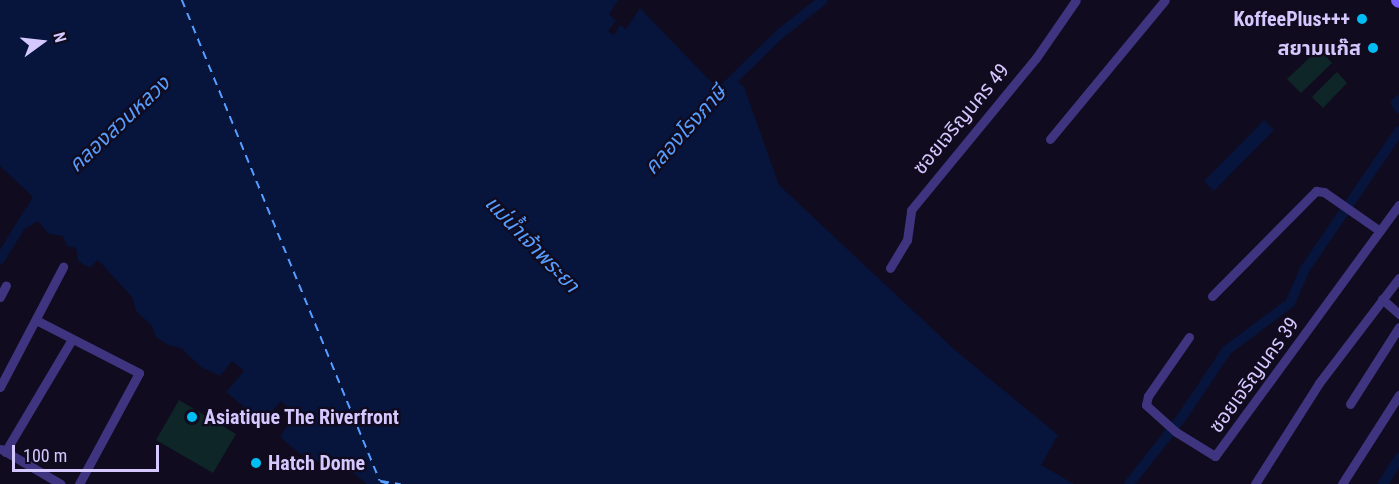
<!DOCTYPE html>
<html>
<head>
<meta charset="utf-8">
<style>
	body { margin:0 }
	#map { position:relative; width:1399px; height:484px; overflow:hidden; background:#100b1e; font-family:"Roboto Condensed","Noto Sans Thai",sans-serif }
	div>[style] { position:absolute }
	.green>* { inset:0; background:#0e2628 }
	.water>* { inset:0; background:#07143b }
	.canal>* { height:10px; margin:-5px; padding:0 5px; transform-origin:5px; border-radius:5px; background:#07143b }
	.ferry>* { height:1.5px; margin-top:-0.75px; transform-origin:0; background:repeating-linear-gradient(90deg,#569dff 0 8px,transparent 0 14px) }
	.minor>* { height:9px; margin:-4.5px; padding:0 4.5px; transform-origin:4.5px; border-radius:4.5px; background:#3f347f }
	.secondary>* { height:14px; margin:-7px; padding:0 7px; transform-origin:7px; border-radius:7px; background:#755fff }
	.dots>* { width:16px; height:16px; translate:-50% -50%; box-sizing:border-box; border:3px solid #100b1e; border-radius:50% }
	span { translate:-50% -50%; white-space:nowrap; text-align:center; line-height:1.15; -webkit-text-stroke:4.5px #100b1e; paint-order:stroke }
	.poi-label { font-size:20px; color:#d4c8ff; font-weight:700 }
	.right { translate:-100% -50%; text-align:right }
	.left { translate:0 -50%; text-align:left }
	.street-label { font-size:20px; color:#d4c8ff }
	.water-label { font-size:21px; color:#569dff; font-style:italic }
	.north { position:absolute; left:12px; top:12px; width:60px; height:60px; -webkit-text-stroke:4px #100b1e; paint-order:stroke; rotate:75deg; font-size:16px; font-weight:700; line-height:24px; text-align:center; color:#d4c8ff }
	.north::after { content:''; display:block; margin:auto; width:21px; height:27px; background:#d4c8ff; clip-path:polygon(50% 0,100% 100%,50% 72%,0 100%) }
	.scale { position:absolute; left:12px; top:445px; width:147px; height:27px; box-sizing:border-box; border:3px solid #d4c8ff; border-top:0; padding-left:8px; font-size:18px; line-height:21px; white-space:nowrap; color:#d4c8ff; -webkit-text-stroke:4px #100b1e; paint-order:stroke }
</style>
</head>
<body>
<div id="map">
	<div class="green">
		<div style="clip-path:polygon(1319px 49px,1332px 63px,1301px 93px,1287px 79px)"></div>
		<div style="clip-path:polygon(1337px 72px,1347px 83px,1323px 108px,1312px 97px)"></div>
		<div style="clip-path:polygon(179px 400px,236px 434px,213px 473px,156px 440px)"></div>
	</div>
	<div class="water">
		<div style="clip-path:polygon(0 0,619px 0,609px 14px,616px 21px,608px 31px,614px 35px,620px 25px,626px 29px,640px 8px,719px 90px,735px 79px,744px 87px,779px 185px,955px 350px,1058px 435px,1041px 465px,1074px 484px,367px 484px,330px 455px,323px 464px,299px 453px,280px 437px,295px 413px,281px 401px,262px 422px,226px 392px,244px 371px,232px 361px,220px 376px,201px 367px,181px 348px,168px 345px,156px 337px,151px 325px,136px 311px,132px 297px,98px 260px,90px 268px,78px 261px,76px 248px,67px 246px,63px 236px,49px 234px,38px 221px,26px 228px,18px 221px,33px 197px,0 166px)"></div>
		<div style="clip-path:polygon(1264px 120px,1274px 130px,1214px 191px,1204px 181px)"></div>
	</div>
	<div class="canal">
		<div style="left:712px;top:100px;width:96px;rotate:-44.2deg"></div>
		<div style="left:781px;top:33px;width:53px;rotate:-38.2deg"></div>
		<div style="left:1399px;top:100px;width:4px;rotate:135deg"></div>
		<div style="left:1396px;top:103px;width:6px;rotate:59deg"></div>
		<div style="left:0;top:259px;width:55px;rotate:-58.3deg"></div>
		<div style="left:1129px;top:484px;width:85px;rotate:-51.7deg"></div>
		<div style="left:1182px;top:417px;width:81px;rotate:-56.1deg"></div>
		<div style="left:1227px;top:350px;width:79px;rotate:-36.7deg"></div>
		<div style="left:1290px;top:303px;width:37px;rotate:-66deg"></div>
		<div style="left:1305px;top:269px;width:167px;rotate:-55.7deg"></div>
		<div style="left:1383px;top:484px;width:31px;rotate:-58deg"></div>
	</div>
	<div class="ferry">
		<div style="left:182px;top:0;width:520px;rotate:67.63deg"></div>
		<div style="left:380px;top:481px;width:9px;rotate:21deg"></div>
		<div style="left:381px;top:481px;width:20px;rotate:9deg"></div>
	</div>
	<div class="minor">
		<div style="left:1050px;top:139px;width:180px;rotate:-50.4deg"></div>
		<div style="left:890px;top:268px;width:33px;rotate:-59deg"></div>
		<div style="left:907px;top:240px;width:30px;rotate:-82deg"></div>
		<div style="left:911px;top:210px;width:197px;rotate:-50.6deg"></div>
		<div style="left:1036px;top:58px;width:70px;rotate:-55.4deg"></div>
		<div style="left:1212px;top:296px;width:148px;rotate:-45.3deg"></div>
		<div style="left:1316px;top:191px;width:8px;rotate:7deg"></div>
		<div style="left:1324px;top:192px;width:68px;rotate:34.9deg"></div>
		<div style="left:0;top:297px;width:13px;rotate:-63deg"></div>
		<div style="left:1382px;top:299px;width:23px;rotate:41deg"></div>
		<div style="left:36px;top:320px;width:116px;rotate:27.2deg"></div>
		<div style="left:139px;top:373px;width:126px;rotate:118.4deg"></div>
		<div style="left:1189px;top:337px;width:72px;rotate:124.8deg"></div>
		<div style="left:1148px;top:396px;width:9px;rotate:103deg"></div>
		<div style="left:1146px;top:405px;width:40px;rotate:42deg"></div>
		<div style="left:1176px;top:432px;width:46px;rotate:31.6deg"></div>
		<div style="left:1215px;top:456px;width:311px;rotate:-53.8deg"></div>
		<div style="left:0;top:387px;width:136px;rotate:-62.3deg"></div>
		<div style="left:1350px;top:404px;width:91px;rotate:-57.5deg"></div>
		<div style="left:1px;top:449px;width:69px;rotate:30.3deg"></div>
		<div style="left:5px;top:452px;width:131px;rotate:-59.3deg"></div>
		<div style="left:1255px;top:484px;width:120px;rotate:-57.6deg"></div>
		<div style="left:1319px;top:383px;width:132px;rotate:-52.7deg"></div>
		<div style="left:1342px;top:484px;width:106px;rotate:-57.4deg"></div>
	</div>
	<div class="secondary">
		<div style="left:1398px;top:0;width:1px;rotate:45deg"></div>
	</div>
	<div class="dots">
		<div style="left:1362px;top:19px;background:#00bef3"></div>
		<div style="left:1373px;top:48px;background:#00bef3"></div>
		<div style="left:192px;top:417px;background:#00bef3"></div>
		<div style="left:256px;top:463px;background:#00bef3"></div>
	</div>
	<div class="poi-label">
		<span class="right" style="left:1350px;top:19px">KoffeePlus+++</span>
		<span class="right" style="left:1361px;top:48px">สยามแก๊ส</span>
		<span class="left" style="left:204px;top:417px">Asiatique The Riverfront</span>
		<span class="left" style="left:268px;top:463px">Hatch Dome</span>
	</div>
	<div class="street-label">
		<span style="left:961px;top:119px;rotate:-50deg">ซอยเจริญนคร 49</span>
		<span style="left:1254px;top:375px;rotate:-54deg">ซอยเจริญนคร 39</span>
	</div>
	<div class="water-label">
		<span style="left:119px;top:124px;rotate:-43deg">คลองสวนหลวง</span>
		<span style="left:685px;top:130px;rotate:-48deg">คลองโรงภาษี</span>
		<span style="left:532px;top:244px;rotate:46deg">แม่น้ำเจ้าพระยา</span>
	</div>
	<div class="north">N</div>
	<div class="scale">100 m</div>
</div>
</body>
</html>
